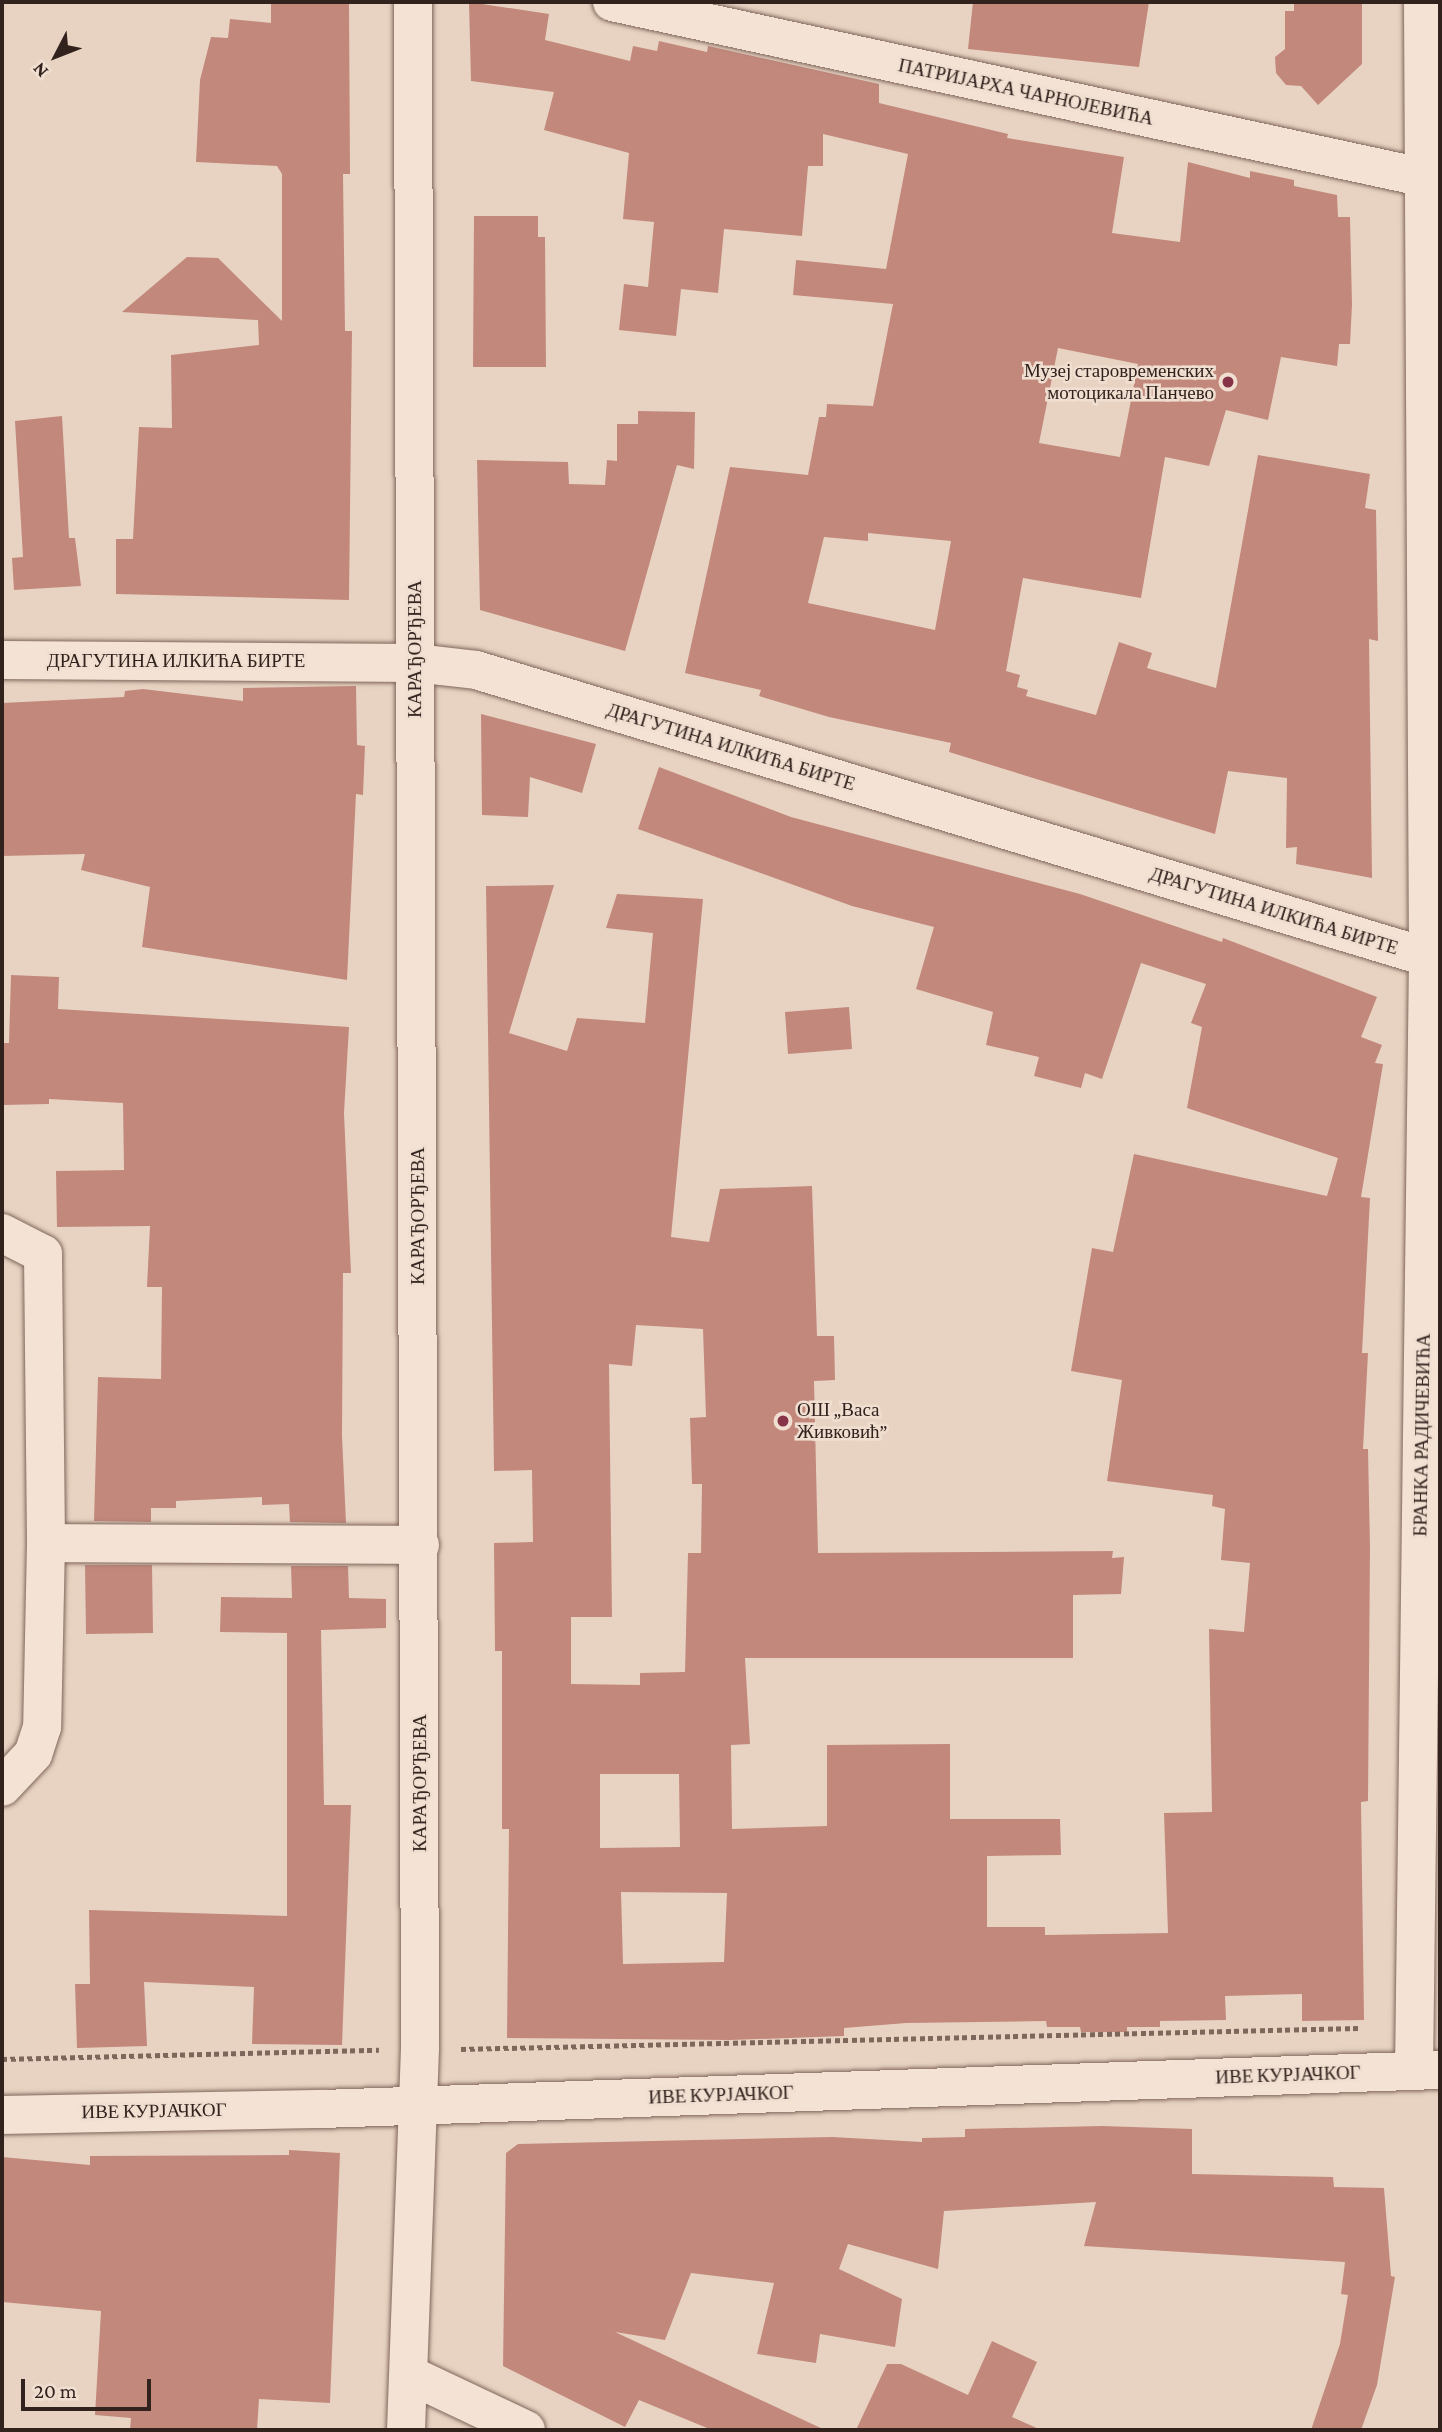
<!DOCTYPE html>
<html>
<head>
<meta charset="utf-8">
<style>
	body { margin:0 }
	#map { position:relative; width:1442px; height:2432px; overflow:hidden; background:#e8d3c2; font-family:"Crimson Pro",serif }
	div>[style] { position:absolute }
	.building>* { inset:0; background:#c2887c }
	.path>* { height:4.5px; margin-top:-2.25px; transform-origin:0; background:repeating-linear-gradient(90deg,#7f665b 0 5px,transparent 0 8.5px) }
	.roads { filter:drop-shadow(0 0 2px #7f665b) drop-shadow(0 0 2px #7f665b) }
	.minor>* { height:38px; margin:-19px; padding:0 19px; transform-origin:19px; border-radius:19px; background:#f4e2d4 }
	.dots>* { width:19px; height:19px; translate:-50% -50%; box-sizing:border-box; border:4px solid #f0dfd0; border-radius:50% }
	span { translate:-50% -50%; white-space:nowrap; text-align:center; line-height:1.15; -webkit-text-stroke:5px #f0dfd0; paint-order:stroke }
	.street-label { font-size:19px; color:#31221e }
	.poi-label { font-size:19px; color:#31221e }
	.right { translate:-100% -50%; text-align:right }
	.left { translate:0 -50%; text-align:left }
	.frame { position:absolute; inset:0; border:4px solid #31221e; pointer-events:none }
	.north { position:absolute; left:21px; top:21px; width:70px; height:70px; -webkit-text-stroke:5px #f0dfd0; paint-order:stroke; rotate:228deg; font-size:19px; font-weight:700; line-height:28px; text-align:center; color:#31221e }
	.north::after { content:''; display:block; margin:auto; width:24px; height:32px; background:#31221e; clip-path:polygon(50% 0,100% 100%,50% 72%,0 100%) }
	.scale { position:absolute; left:21px; top:2379px; width:130px; height:32px; box-sizing:border-box; border:4px solid #31221e; border-top:0; padding-left:9px; font-size:21px; line-height:24px; white-space:nowrap; color:#31221e; -webkit-text-stroke:5px #f0dfd0; paint-order:stroke }
</style>
</head>
<body>
<div id="map">
	<div class="building">
		<div style="clip-path:polygon(271px 2px,349px 2px,350px 174px,343px 174px,345px 331px,352px 331px,349px 600px,116px 594px,116px 539px,133px 539px,139px 427px,172px 428px,171px 355px,259px 345px,258px 320px,122px 312px,187px 257px,218px 258px,282px 321px,282px 174px,277px 166px,196px 162px,200px 80px,211px 37px,228px 38px,230px 19px,271px 23px)"></div>
		<div style="clip-path:polygon(evenodd,469px 2px,549px 14px,545px 40px,630px 61px,633px 46px,657px 51px,659px 41px,707px 52px,708px 46px,879px 84px,879px 103px,1008px 134px,1007px 138px,1124px 157px,1112px 233px,1180px 242px,1188px 162px,1250px 178px,1250px 171px,1294px 180px,1294px 186px,1337px 195px,1338px 217px,1350px 217px,1352px 305px,1350px 344px,1339px 344px,1337px 366px,1281px 357px,1268px 420px,1226px 410px,1209px 466px,1165px 457px,1141px 598px,1023px 578px,1006px 671px,1020px 675px,1017px 687px,1028px 690px,1026px 696px,1096px 715px,1119px 642px,1152px 653px,1147px 668px,1216px 688px,1258px 455px,1370px 474px,1365px 508px,1376px 510px,1378px 641px,1369px 639px,1372px 878px,1296px 864px,1297px 847px,1286px 848px,1287px 778px,1228px 771px,1215px 834px,949px 752px,951px 743px,829px 717px,759px 696px,761px 690px,685px 673px,730px 467px,808px 475px,819px 417px,826px 417px,827px 404px,873px 406px,893px 304px,793px 295px,796px 260px,886px 269px,908px 154px,823px 134px,823px 166px,808px 166px,802px 236px,724px 229px,718px 293px,681px 289px,676px 336px,619px 330px,624px 284px,648px 287px,654px 222px,623px 219px,629px 153px,544px 130px,554px 92px,471px 81px,469px 2px,1058px 348px,1138px 364px,1120px 457px,1039px 443px,1058px 348px,469px 2px,868px 533px,951px 541px,935px 630px,808px 603px,824px 537px,868px 541px,868px 533px)"></div>
		<div style="clip-path:polygon(973px 2px,1149px 2px,1139px 67px,968px 49px)"></div>
		<div style="clip-path:polygon(1294px 2px,1362px 2px,1362px 64px,1318px 105px,1301px 86px,1286px 85px,1276px 73px,1275px 57px,1285px 49px,1285px 11px,1294px 11px)"></div>
		<div style="clip-path:polygon(474px 216px,538px 216px,538px 237px,545px 237px,546px 367px,473px 367px)"></div>
		<div style="clip-path:polygon(638px 411px,695px 412px,694px 469px,677px 465px,625px 651px,480px 610px,477px 460px,568px 462px,569px 484px,605px 485px,607px 460px,617px 461px,617px 424px,638px 424px)"></div>
		<div style="clip-path:polygon(62px 416px,69px 538px,75px 538px,81px 586px,14px 590px,12px 558px,23px 557px,15px 421px)"></div>
		<div style="clip-path:polygon(356px 686px,357px 745px,365px 746px,363px 795px,356px 794px,347px 980px,142px 947px,150px 887px,81px 870px,85px 854px,2px 856px,2px 703px,124px 697px,125px 691px,143px 689px,243px 701px,243px 688px)"></div>
		<div style="clip-path:polygon(481px 714px,596px 744px,582px 793px,530px 777px,528px 817px,482px 815px)"></div>
		<div style="clip-path:polygon(evenodd,659px 767px,791px 817px,1080px 894px,1222px 942px,1223px 938px,1377px 997px,1361px 1037px,1382px 1045px,1375px 1063px,1383px 1064px,1361px 1197px,1370px 1198px,1362px 1353px,1368px 1353px,1363px 1449px,1368px 1449px,1370px 1547px,1368px 1801px,1361px 1802px,1364px 2020px,1302px 2021px,1302px 1994px,1225px 1996px,1226px 2020px,1160px 2021px,1160px 2027px,1127px 2027px,1127px 2032px,1081px 2032px,1080px 2027px,1047px 2027px,1046px 2021px,906px 2023px,844px 2028px,844px 2036px,730px 2040px,507px 2038px,509px 1829px,502px 1829px,502px 1651px,495px 1651px,494px 1543px,533px 1542px,532px 1470px,494px 1471px,486px 886px,554px 885px,509px 1033px,567px 1051px,577px 1018px,645px 1023px,653px 933px,606px 928px,617px 894px,703px 899px,671px 1237px,709px 1242px,720px 1189px,812px 1186px,817px 1336px,834px 1336px,835px 1380px,814px 1381px,818px 1553px,1113px 1551px,1112px 1558px,1124px 1557px,1121px 1594px,1073px 1595px,1073px 1658px,745px 1658px,750px 1744px,731px 1745px,732px 1829px,827px 1826px,827px 1745px,950px 1744px,950px 1819px,1060px 1819px,1061px 1855px,987px 1856px,987px 1927px,1045px 1927px,1045px 1935px,1168px 1933px,1164px 1813px,1212px 1812px,1209px 1629px,1244px 1632px,1250px 1563px,1221px 1560px,1225px 1509px,1212px 1506px,1213px 1495px,1107px 1481px,1122px 1380px,1071px 1371px,1092px 1248px,1113px 1252px,1134px 1154px,1327px 1196px,1338px 1158px,1187px 1108px,1202px 1027px,1191px 1023px,1206px 984px,1141px 963px,1102px 1079px,1085px 1073px,1081px 1088px,1034px 1076px,1039px 1057px,986px 1045px,993px 1012px,916px 989px,934px 927px,852px 906px,638px 829px,659px 767px,636px 1325px,703px 1329px,706px 1417px,690px 1418px,692px 1484px,702px 1484px,701px 1553px,688px 1553px,685px 1672px,640px 1673px,640px 1685px,571px 1684px,571px 1617px,612px 1617px,609px 1364px,632px 1366px,636px 1325px,659px 767px,600px 1774px,679px 1774px,680px 1847px,600px 1848px,600px 1774px,659px 767px,621px 1892px,727px 1893px,724px 1962px,623px 1964px,621px 1892px)"></div>
		<div style="clip-path:polygon(11px 975px,59px 977px,58px 1009px,349px 1027px,344px 1113px,351px 1273px,343px 1273px,342px 1436px,346px 1523px,290px 1522px,289px 1504px,262px 1505px,262px 1497px,176px 1501px,176px 1508px,151px 1508px,151px 1522px,94px 1521px,98px 1377px,161px 1379px,162px 1287px,147px 1287px,150px 1226px,57px 1227px,56px 1171px,124px 1170px,123px 1103px,49px 1099px,49px 1104px,2px 1105px,2px 1043px,9px 1043px)"></div>
		<div style="clip-path:polygon(849px 1007px,852px 1049px,788px 1054px,785px 1012px)"></div>
		<div style="clip-path:polygon(85px 1565px,152px 1565px,153px 1633px,86px 1634px)"></div>
		<div style="clip-path:polygon(291px 1566px,348px 1566px,349px 1598px,386px 1599px,386px 1628px,321px 1630px,324px 1805px,351px 1805px,342px 2045px,252px 2044px,254px 1987px,144px 1982px,147px 2046px,77px 2048px,75px 1984px,90px 1984px,89px 1910px,287px 1916px,287px 1633px,220px 1632px,221px 1597px,292px 1598px)"></div>
		<div style="clip-path:polygon(1102px 2126px,1192px 2129px,1192px 2174px,1333px 2177px,1334px 2187px,1384px 2188px,1391px 2276px,1395px 2277px,1377px 2385px,1361px 2430px,1311px 2430px,1340px 2344px,1348px 2295px,1341px 2294px,1345px 2262px,1084px 2246px,1096px 2202px,944px 2211px,938px 2269px,848px 2244px,839px 2269px,902px 2299px,895px 2347px,820px 2334px,816px 2363px,757px 2354px,774px 2283px,691px 2273px,665px 2340px,615px 2332px,825px 2430px,712px 2430px,639px 2400px,625px 2427px,503px 2366px,506px 2153px,518px 2144px,832px 2137px,922px 2142px,922px 2138px,965px 2137px,965px 2129px)"></div>
		<div style="clip-path:polygon(289px 2150px,340px 2153px,330px 2403px,259px 2399px,257px 2430px,130px 2429px,131px 2418px,95px 2415px,101px 2311px,2px 2302px,2px 2157px,90px 2165px,90px 2156px,289px 2155px)"></div>
		<div style="clip-path:polygon(992px 2341px,1037px 2362px,1012px 2417px,1041px 2430px,856px 2430px,887px 2364px,901px 2364px,968px 2395px)"></div>
	</div>
	<div class="path">
		<div style="left:461px;top:2049px;width:898px;rotate:-1.34deg"></div>
		<div style="left:2px;top:2059px;width:377px;rotate:-1.4deg"></div>
	</div>
	<div class="roads">
		<div class="minor">
			<div style="left:612px;top:2px;width:847px;rotate:12.2deg"></div>
			<div style="left:2px;top:660px;width:413px;rotate:0.4deg"></div>
			<div style="left:415px;top:663px;width:61px;rotate:6.5deg"></div>
			<div style="left:476px;top:670px;width:1007px;rotate:16.8deg"></div>
			<div style="left:2px;top:1233px;width:46px;rotate:27.1deg"></div>
			<div style="left:43px;top:1254px;width:289px;rotate:89.4deg"></div>
			<div style="left:46px;top:1543px;width:184px;rotate:91.2deg"></div>
			<div style="left:42px;top:1727px;width:28px;rotate:108deg"></div>
			<div style="left:33px;top:1754px;width:45px;rotate:133.2deg"></div>
			<div style="left:46px;top:1543px;width:374px;rotate:0.3deg"></div>
			<div style="left:1414px;top:2071px;width:1113px;rotate:-89.28deg"></div>
			<div style="left:1428px;top:958px;width:956px;rotate:-90.3deg"></div>
			<div style="left:2px;top:2115px;width:320px;rotate:-1.1deg"></div>
			<div style="left:322px;top:2109px;width:1117px;rotate:-2deg"></div>
			<div style="left:412px;top:2376px;width:126px;rotate:25.3deg"></div>
			<div style="left:406px;top:2430px;width:381px;rotate:-87.9deg"></div>
			<div style="left:420px;top:2049px;width:2047px;rotate:-90.2deg"></div>
		</div>
	</div>
	<div class="dots">
		<div style="left:1228px;top:382px;background:#873348"></div>
		<div style="left:783px;top:1421px;background:#873348"></div>
	</div>
	<div class="street-label">
		<span style="left:1026px;top:92px;rotate:12deg">ПАТРИЈАРХА ЧАРНОЈЕВИЋА</span>
		<span style="left:415px;top:649px;rotate:-90deg">КАРАЂОРЂЕВА</span>
		<span style="left:176px;top:661px">ДРАГУТИНА ИЛКИЋА БИРТЕ</span>
		<span style="left:731px;top:747px;rotate:17deg">ДРАГУТИНА ИЛКИЋА БИРТЕ</span>
		<span style="left:1274px;top:911px;rotate:17deg">ДРАГУТИНА ИЛКИЋА БИРТЕ</span>
		<span style="left:418px;top:1216px;rotate:-90deg">КАРАЂОРЂЕВА</span>
		<span style="left:1422px;top:1435px;rotate:-89deg">БРАНКА РАДИЧЕВИЋА</span>
		<span style="left:420px;top:1783px;rotate:-90deg">КАРАЂОРЂЕВА</span>
		<span style="left:1288px;top:2075px;rotate:-2deg">ИВЕ КУРЈАЧКОГ</span>
		<span style="left:721px;top:2095px;rotate:-2deg">ИВЕ КУРЈАЧКОГ</span>
		<span style="left:154px;top:2111px;rotate:-1deg">ИВЕ КУРЈАЧКОГ</span>
	</div>
	<div class="poi-label">
		<span class="right" style="left:1214px;top:382px">Музеј старовременских<br>мотоцикала Панчево</span>
		<span class="left" style="left:797px;top:1421px">ОШ „Васа<br>Живковић”</span>
	</div>
	<div class="frame"></div>
	<div class="north">N</div>
	<div class="scale">20 m</div>
</div>
</body>
</html>
